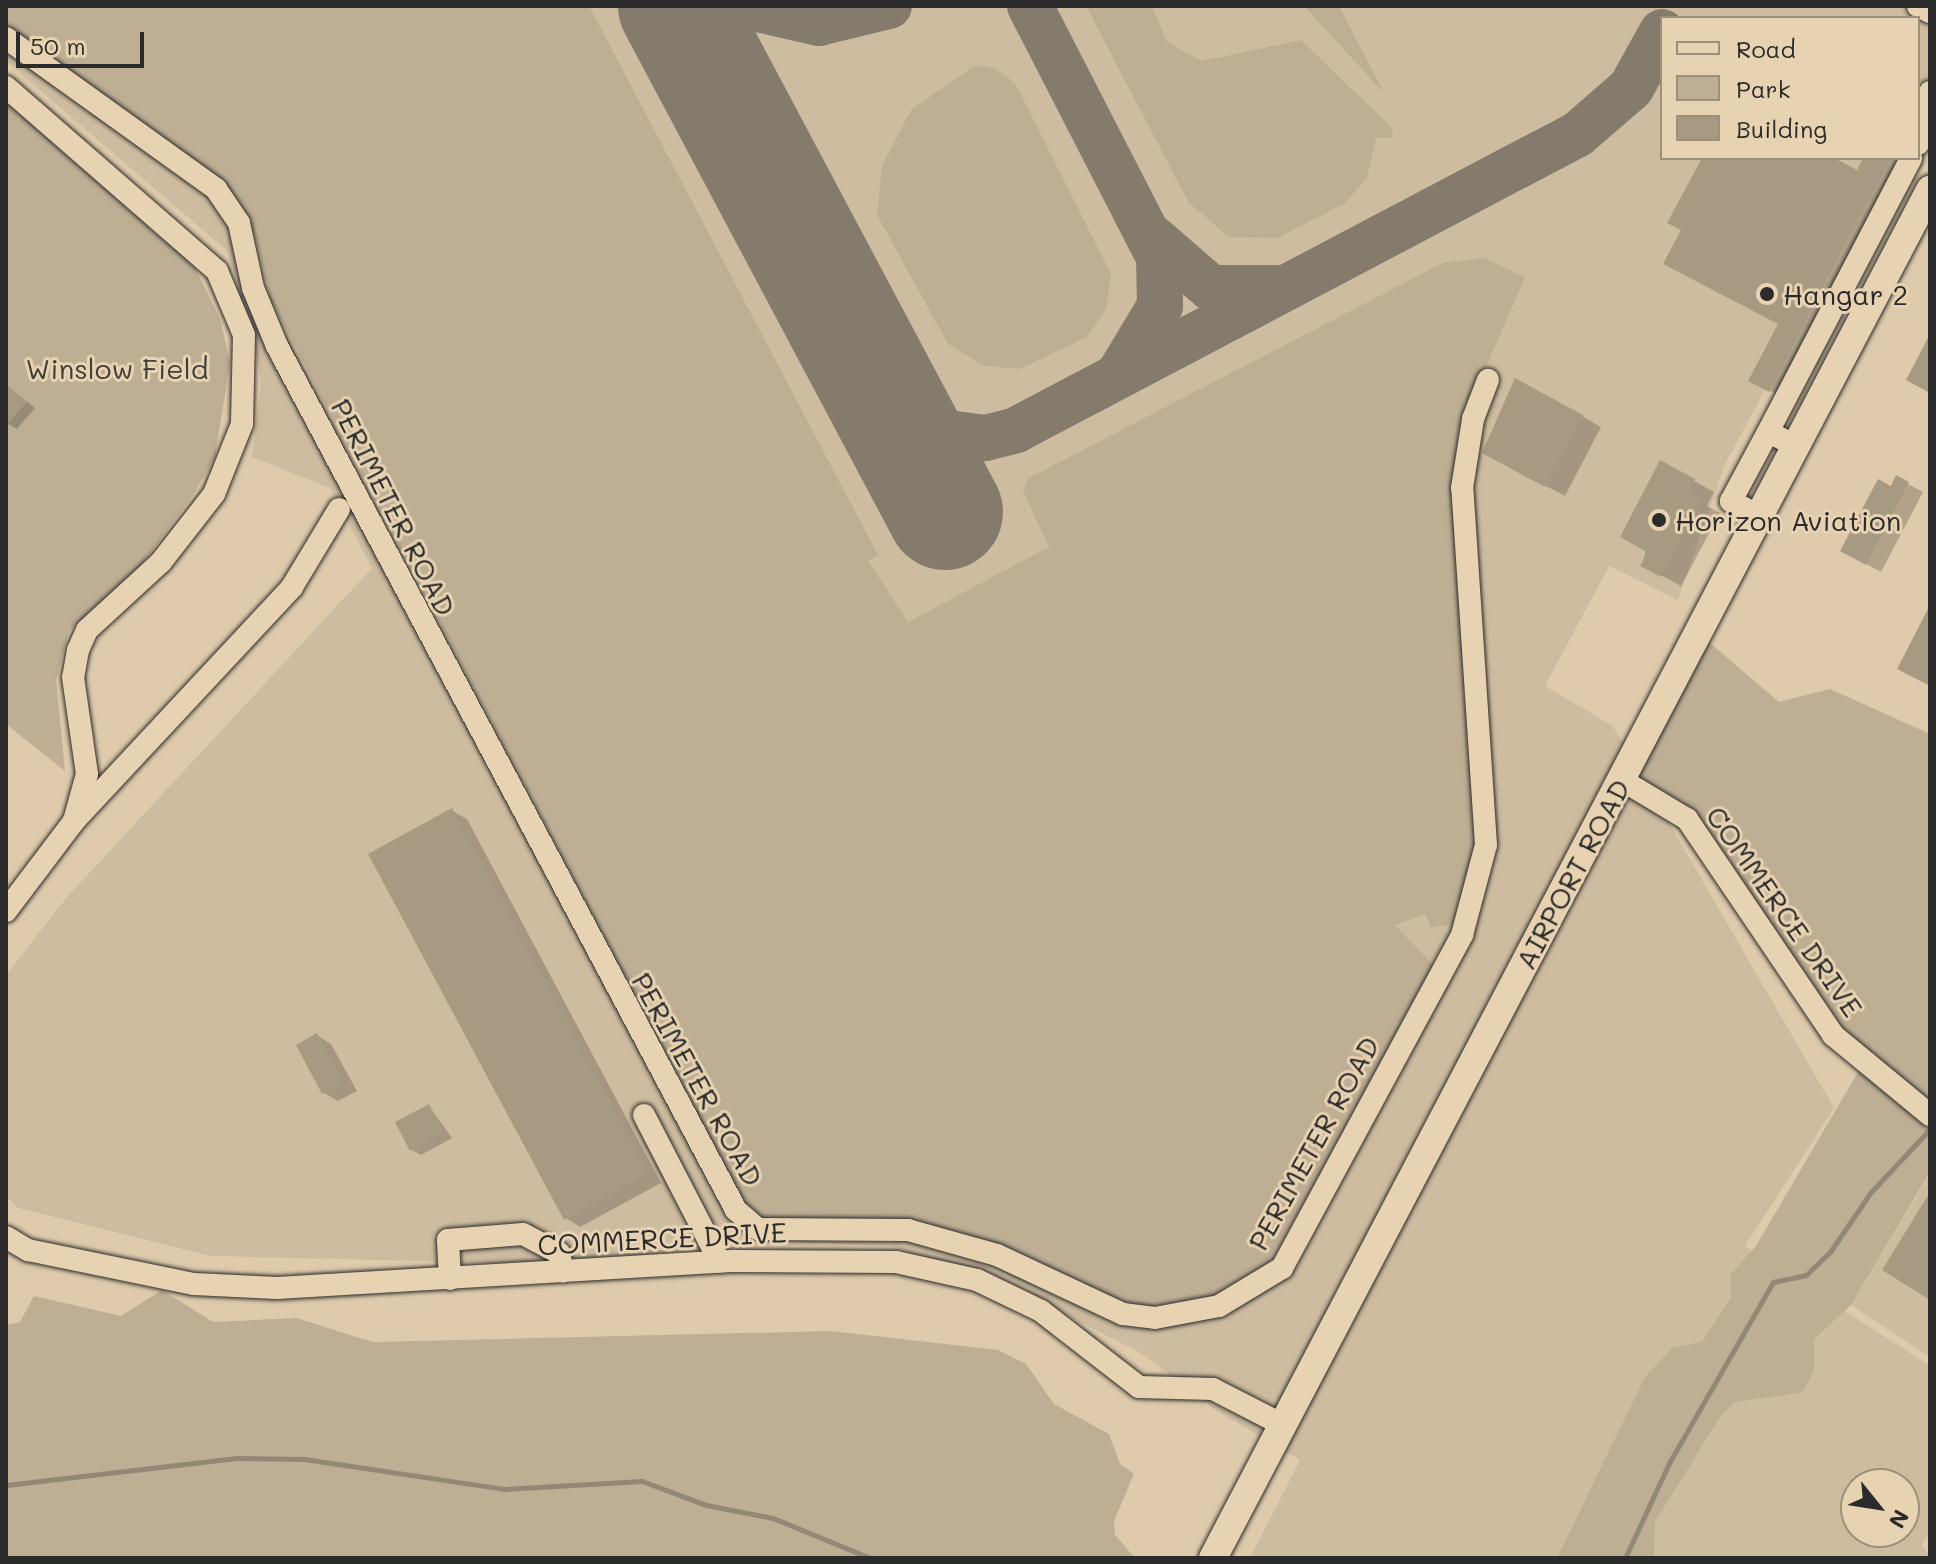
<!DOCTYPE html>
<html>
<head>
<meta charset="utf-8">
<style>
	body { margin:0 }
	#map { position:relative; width:1936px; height:1564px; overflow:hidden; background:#dfcbac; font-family:Mali,sans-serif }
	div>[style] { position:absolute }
	.built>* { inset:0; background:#cebca0 }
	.green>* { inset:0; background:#beae94 }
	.shadow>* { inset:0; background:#0003 }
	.stream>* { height:5px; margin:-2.5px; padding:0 2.5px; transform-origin:2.5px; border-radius:2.5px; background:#938876 }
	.taxiway>* { height:46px; margin:-23px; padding:0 23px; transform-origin:23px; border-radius:23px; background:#857b6c }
	.runway>* { height:116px; margin:-58px; padding:0 58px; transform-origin:58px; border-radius:58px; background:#857b6c }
	.building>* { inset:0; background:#a79a83 }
	.roads { filter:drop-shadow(0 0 2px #2b2b2b) drop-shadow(0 0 2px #2b2b2b) }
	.minor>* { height:22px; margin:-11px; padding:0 11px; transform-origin:11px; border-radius:11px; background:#e7d2b1 }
	.major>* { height:28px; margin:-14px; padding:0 14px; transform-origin:14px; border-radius:14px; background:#e7d2b1 }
	.dots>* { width:22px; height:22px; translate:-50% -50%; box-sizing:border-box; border:4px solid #e7d2b1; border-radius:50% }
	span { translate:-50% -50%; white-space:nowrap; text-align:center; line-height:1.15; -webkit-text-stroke:6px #e7d2b1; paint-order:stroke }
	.poi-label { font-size:28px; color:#2b2b2b }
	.left { translate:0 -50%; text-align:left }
	.park-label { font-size:28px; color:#413f3b }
	.street-label { font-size:28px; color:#2b2b2b }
	.frame { position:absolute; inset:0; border:8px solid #2b2b2b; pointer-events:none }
	.legend { position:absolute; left:1660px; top:16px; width:260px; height:144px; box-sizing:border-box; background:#e7d2b1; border:2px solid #9c8f7b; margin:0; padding:10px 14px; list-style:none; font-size:24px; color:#2b2b2b }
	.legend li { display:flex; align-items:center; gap:16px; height:40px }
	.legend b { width:40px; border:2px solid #9c8f7b }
	.north { position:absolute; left:1840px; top:1468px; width:80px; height:80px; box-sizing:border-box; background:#e7d2b1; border:2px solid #9c8f7b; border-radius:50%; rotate:120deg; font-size:22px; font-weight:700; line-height:32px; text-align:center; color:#2b2b2b }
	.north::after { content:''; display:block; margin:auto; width:28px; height:36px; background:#2b2b2b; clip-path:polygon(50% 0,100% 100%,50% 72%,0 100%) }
	.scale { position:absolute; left:16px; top:32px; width:128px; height:36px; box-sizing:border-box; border:4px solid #2b2b2b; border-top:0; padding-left:10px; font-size:24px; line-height:28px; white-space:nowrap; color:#2b2b2b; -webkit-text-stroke:6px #e7d2b1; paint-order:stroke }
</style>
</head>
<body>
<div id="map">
	<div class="built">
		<div style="clip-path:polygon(evenodd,6px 6px,1930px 6px,1930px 87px,1918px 109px,1918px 18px,1662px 18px,1662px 158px,1891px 158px,1725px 464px,1678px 600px,1609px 566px,1545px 686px,1613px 726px,1834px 1108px,1745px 1246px,1930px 1366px,1930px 1533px,1922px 1544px,1930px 1558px,1250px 1558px,1300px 1460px,1217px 1411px,1141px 1353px,1006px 1285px,892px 1246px,764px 1241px,552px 1264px,210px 1256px,18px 1208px,6px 1197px,6px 975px,68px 896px,372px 568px,330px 488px,252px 457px,261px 384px,250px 312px,226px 250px,6px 61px,6px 6px,1856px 1484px,1904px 1484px,1904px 1532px,1856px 1532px,1856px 1484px)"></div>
		<div style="clip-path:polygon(1930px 1174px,1930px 1357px,1851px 1305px)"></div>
	</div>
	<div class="green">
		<div style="clip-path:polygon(6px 6px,589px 6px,878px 555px,868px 561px,908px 622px,1049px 547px,1023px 491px,1029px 478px,1443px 263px,1485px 258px,1525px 277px,1468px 409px,1481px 845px,1457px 923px,1431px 928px,1425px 914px,1395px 925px,1433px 965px,1273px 1260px,1227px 1294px,1157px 1309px,1126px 1305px,1001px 1246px,753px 1219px,271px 300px,256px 238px,236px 198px,210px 171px,6px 25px)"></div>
		<div style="clip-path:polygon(1086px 6px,1152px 6px,1167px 42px,1202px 61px,1301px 40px,1392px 128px,1393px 138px,1376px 138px,1367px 178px,1345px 203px,1278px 238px,1229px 237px,1189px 203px)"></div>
		<div style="clip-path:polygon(1304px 6px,1339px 6px,1384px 93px)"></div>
		<div style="clip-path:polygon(974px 66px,995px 68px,1015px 83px,1111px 274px,1106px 309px,1087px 337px,1020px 369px,984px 366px,948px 344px,877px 215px,882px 166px,911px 110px)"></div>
		<div style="clip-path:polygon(6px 99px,194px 266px,220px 319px,230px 363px,215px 457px,193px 495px,125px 587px,69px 630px,56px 680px,65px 771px,6px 724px)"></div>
		<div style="clip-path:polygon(1703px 637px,1779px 702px,1830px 689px,1930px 734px,1930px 1172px,1851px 1305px,1814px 1339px,1814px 1370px,1803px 1392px,1735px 1402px,1720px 1417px,1655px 1522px,1654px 1558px,1557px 1558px,1645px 1377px,1672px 1348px,1702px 1342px,1731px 1298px,1731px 1274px,1756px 1246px,1861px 1067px,1692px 824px,1624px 782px)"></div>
		<div style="clip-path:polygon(162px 1290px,213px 1322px,296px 1318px,373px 1342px,831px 1331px,998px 1350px,1026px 1364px,1054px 1404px,1109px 1434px,1120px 1464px,1134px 1474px,1114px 1521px,1115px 1535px,1135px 1558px,6px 1558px,6px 1325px,20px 1322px,34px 1296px,121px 1316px)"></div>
	</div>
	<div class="shadow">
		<div style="clip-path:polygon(1704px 158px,1830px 158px,1858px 173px,1866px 158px,1915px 158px,1789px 401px,1751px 380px,1780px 324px,1683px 230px)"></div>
		<div style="clip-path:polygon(6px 385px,35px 408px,17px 429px,6px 423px)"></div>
		<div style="clip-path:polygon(1582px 416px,1601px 427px,1565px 496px,1504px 464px)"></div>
		<div style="clip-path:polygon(1661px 463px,1714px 492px,1707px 506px,1720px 513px,1681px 586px,1643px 565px)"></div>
		<div style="clip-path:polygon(1897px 478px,1923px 492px,1881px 572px,1842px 551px)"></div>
		<div style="clip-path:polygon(452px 811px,467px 819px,661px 1183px,580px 1227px,566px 1218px)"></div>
		<div style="clip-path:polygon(317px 1035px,331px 1044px,357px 1091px,338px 1101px,324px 1093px)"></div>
		<div style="clip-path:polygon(429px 1106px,452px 1138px,421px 1155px,412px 1150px)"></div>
	</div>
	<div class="stream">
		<div style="left:6px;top:1485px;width:232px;rotate:-6.7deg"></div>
		<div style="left:236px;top:1458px;width:68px;rotate:0.8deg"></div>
		<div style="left:304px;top:1459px;width:202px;rotate:8.5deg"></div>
		<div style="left:504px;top:1489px;width:138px;rotate:-3.3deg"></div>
		<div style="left:642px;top:1481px;width:68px;rotate:20.6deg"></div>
		<div style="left:706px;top:1505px;width:68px;rotate:11deg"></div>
		<div style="left:773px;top:1518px;width:105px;rotate:22.4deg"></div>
		<div style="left:1625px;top:1558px;width:105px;rotate:-65.1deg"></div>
		<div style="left:1669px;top:1463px;width:209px;rotate:-60.1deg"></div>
		<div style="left:1773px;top:1282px;width:34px;rotate:-12deg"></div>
		<div style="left:1806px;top:1275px;width:33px;rotate:-44deg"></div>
		<div style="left:1830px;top:1252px;width:73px;rotate:-55.7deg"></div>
		<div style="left:1871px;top:1192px;width:86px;rotate:-46.9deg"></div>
	</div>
	<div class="taxiway">
		<div style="left:745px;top:6px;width:76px;rotate:12.9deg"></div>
		<div style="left:819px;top:23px;width:72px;rotate:-13.7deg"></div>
		<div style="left:1030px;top:6px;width:282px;rotate:62.8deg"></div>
		<div style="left:1159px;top:257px;width:49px;rotate:88.8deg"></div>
		<div style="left:1160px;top:306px;width:76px;rotate:121deg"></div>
		<div style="left:1153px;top:238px;width:77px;rotate:40.8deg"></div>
		<div style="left:1211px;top:288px;width:67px"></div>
		<div style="left:886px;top:406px;width:68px;rotate:23.5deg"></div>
		<div style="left:948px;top:433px;width:37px;rotate:8deg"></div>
		<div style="left:985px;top:438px;width:32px;rotate:-14deg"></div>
		<div style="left:1016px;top:430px;width:635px;rotate:-27.78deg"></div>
		<div style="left:1578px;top:134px;width:70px;rotate:-41deg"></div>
		<div style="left:1631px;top:88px;width:64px;rotate:-61deg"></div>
	</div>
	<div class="runway">
		<div style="left:676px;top:6px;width:573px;rotate:62deg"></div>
	</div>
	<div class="building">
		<div style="clip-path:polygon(1702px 158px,1834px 158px,1857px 170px,1863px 158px,1889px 158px,1769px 392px,1748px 381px,1778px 324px,1663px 264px,1681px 230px,1667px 223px)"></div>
		<div style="clip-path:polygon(1930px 334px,1930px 393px,1906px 380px)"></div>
		<div style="clip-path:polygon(1515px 378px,1583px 415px,1545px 487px,1482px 453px)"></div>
		<div style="clip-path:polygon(6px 385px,27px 402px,6px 426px)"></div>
		<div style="clip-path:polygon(1660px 460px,1695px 479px,1688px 493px,1701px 500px,1661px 577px,1640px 566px,1647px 552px,1620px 537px)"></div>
		<div style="clip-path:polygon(1896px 475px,1909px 482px,1866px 565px,1840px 551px,1878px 479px,1891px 486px)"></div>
		<div style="clip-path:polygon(1930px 605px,1930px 686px,1897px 669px)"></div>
		<div style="clip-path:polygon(452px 808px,648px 1174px,564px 1220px,368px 854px)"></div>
		<div style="clip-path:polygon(317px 1033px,344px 1083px,322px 1094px,296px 1045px)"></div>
		<div style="clip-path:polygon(429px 1104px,444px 1133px,410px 1151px,395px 1122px)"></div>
		<div style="clip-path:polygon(1930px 1192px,1930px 1300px,1882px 1270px)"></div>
	</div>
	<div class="roads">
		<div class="minor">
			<div style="left:1918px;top:6px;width:13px;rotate:27deg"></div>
			<div style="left:6px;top:38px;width:259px;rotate:35.7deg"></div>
			<div style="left:216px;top:189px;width:41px;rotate:55.9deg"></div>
			<div style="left:239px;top:223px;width:66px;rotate:77.8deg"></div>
			<div style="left:253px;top:288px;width:63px;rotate:67.5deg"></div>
			<div style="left:277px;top:346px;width:978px;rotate:62.02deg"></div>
			<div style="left:736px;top:1210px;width:29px;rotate:41deg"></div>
			<div style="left:758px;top:1229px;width:150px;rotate:0.4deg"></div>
			<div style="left:908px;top:1230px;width:92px;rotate:15.7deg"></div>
			<div style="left:997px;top:1255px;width:139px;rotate:25.1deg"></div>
			<div style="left:1123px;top:1314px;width:32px;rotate:7deg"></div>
			<div style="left:1155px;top:1318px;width:65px;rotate:-10.6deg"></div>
			<div style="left:1219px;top:1306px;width:74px;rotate:-31.1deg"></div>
			<div style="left:1282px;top:1268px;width:379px;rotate:-61.6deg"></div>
			<div style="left:1462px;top:935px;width:93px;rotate:-75.1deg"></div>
			<div style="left:1486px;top:845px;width:358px;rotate:-93.8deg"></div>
			<div style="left:1462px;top:488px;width:70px;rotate:-80.9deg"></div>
			<div style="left:1473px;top:419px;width:42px;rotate:-69deg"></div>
			<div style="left:6px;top:87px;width:280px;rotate:41.1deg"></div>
			<div style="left:217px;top:271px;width:69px;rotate:67.1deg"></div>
			<div style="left:244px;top:335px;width:89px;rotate:91.3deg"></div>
			<div style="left:242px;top:424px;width:75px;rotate:111.8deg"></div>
			<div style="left:214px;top:494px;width:86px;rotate:127.9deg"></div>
			<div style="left:161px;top:562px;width:100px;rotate:137.4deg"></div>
			<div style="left:87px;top:630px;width:22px;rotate:114deg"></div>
			<div style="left:78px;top:650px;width:27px;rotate:100deg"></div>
			<div style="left:73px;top:677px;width:98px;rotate:81.8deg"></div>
			<div style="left:87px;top:774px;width:49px;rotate:105.5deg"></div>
			<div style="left:1930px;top:92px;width:24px;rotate:90deg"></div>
			<div style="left:1918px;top:144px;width:27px;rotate:-63deg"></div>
			<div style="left:1796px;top:446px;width:31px;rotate:-153deg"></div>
			<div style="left:1768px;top:432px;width:309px;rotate:-62.4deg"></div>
			<div style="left:1759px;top:516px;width:32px;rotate:-152deg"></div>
			<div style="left:1731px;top:501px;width:78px;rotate:-61.8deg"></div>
			<div style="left:1622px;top:780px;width:76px;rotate:31deg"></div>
			<div style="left:1687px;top:819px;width:261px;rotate:55.9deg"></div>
			<div style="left:1833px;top:1035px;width:126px;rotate:39.5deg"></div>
			<div style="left:6px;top:911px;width:113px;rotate:-52.9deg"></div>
			<div style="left:74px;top:821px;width:320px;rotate:-47deg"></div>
			<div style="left:292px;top:587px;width:91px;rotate:-58.9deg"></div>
			<div style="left:644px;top:1115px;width:165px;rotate:62.7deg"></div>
			<div style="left:6px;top:1237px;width:26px;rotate:31deg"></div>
			<div style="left:28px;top:1250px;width:169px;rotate:11.6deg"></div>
			<div style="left:194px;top:1284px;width:83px;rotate:2.8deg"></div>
			<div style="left:277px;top:1288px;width:459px;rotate:-3.4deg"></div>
			<div style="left:735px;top:1261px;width:161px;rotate:0.4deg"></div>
			<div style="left:896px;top:1262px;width:83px;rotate:12.5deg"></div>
			<div style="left:977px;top:1280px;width:71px;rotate:25.8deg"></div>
			<div style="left:1041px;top:1311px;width:124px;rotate:37.8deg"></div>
			<div style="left:1139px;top:1387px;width:74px;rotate:1.5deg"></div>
			<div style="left:1213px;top:1389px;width:79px;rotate:27.2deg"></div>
			<div style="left:450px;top:1279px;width:39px;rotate:-93deg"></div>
			<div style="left:448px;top:1240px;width:75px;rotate:-4.6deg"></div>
			<div style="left:523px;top:1234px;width:41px;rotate:27.8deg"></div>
			<div style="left:559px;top:1253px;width:19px;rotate:78deg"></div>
		</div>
		<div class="major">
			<div style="left:1213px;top:1558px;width:1545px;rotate:-62.34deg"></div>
		</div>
	</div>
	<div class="dots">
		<div style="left:1767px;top:294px;background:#2b2b2b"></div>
		<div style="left:1659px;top:520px;background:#2b2b2b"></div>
	</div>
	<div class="poi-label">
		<span class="left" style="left:1783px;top:294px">Hangar 2</span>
		<span class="left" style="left:1675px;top:520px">Horizon Aviation</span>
	</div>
	<div class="park-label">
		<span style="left:117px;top:368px">Winslow Field</span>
	</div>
	<div class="street-label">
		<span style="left:394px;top:507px;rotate:63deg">PERIMETER ROAD</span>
		<span style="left:1572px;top:874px;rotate:-62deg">AIRPORT ROAD</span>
		<span style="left:1785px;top:911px;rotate:55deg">COMMERCE DRIVE</span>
		<span style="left:698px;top:1079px;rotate:61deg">PERIMETER ROAD</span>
		<span style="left:1313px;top:1143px;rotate:-61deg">PERIMETER ROAD</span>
		<span style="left:662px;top:1238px;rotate:-3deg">COMMERCE DRIVE</span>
	</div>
	<div class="frame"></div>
	<ul class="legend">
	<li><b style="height:10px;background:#e7d2b1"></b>Road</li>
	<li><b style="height:22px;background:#beae94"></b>Park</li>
	<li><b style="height:22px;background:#a79a83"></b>Building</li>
	</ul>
	<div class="north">N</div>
	<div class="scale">50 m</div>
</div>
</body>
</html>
